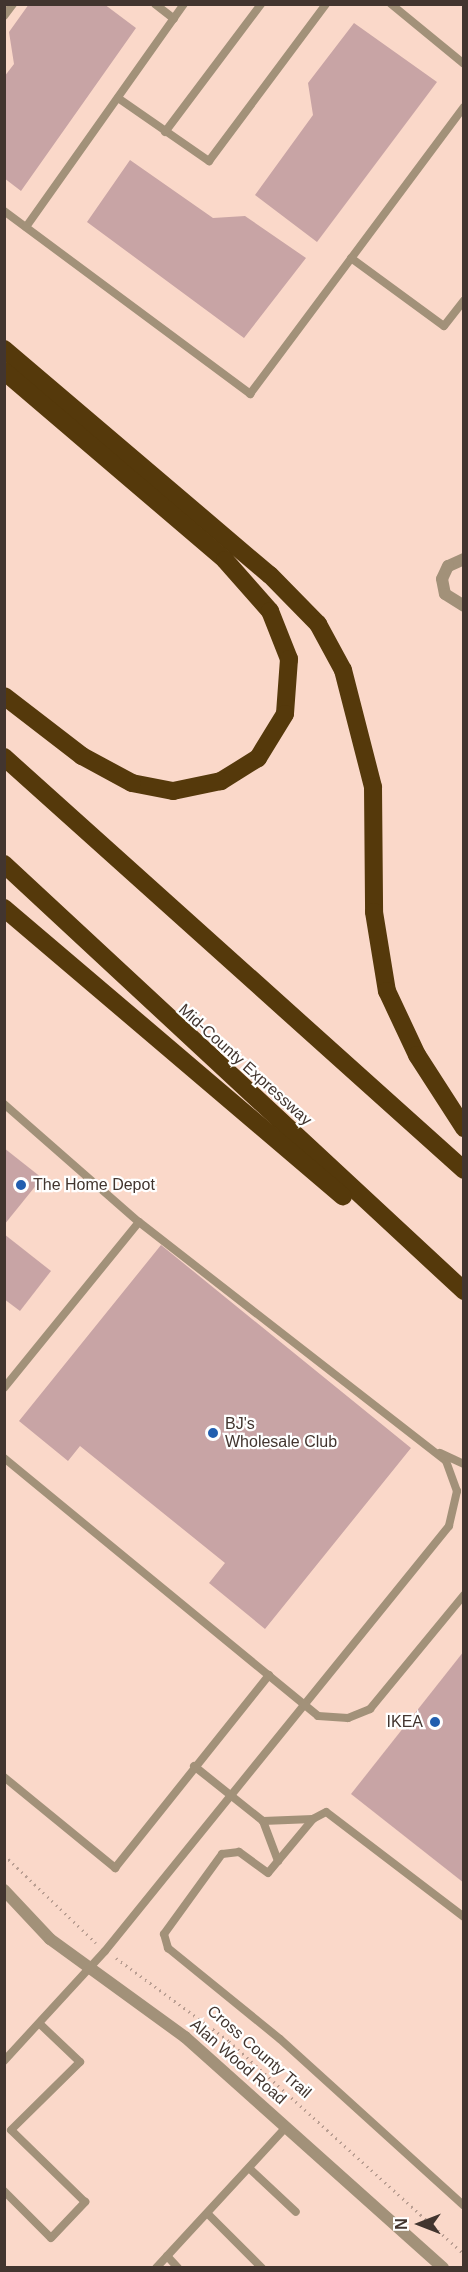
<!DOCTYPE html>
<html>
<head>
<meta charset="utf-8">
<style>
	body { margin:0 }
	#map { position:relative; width:468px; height:2272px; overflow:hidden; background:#fad8c9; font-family:Arial,sans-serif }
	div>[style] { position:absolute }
	.building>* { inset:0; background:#c8a4a5 }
	.path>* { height:3px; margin-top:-1.5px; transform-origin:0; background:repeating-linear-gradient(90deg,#b99e92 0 1.5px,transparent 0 6px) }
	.service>* { height:8px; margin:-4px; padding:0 4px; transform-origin:4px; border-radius:4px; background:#a29179 }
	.minor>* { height:12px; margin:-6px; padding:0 6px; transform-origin:6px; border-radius:6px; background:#a29179 }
	.tertiary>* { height:12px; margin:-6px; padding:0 6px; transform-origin:6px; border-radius:6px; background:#a29179 }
	.motorway>* { height:18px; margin:-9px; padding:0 9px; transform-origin:9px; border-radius:9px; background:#55390b }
	.dots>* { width:16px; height:16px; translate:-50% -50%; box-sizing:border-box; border:3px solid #fff; border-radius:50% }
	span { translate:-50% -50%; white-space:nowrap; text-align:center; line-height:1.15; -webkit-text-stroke:4.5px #fff; paint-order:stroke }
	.street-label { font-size:16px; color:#42352f }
	.poi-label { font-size:16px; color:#42352f }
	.left { translate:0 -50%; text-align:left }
	.right { translate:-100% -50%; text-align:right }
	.frame { position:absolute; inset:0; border:6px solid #42352f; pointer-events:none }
	.north { position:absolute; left:390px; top:2194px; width:60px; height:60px; -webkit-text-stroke:4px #fff; paint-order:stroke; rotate:270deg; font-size:16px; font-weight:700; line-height:24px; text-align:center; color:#42352f }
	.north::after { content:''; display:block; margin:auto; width:21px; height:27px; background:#42352f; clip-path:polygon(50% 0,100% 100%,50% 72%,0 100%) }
</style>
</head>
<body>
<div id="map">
	<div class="building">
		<div style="clip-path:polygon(29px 4px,104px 4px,136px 28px,21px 191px,4px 178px,4px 77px,14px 64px,9px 32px)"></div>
		<div style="clip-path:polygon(354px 23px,437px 82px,317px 242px,255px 195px,313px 115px,308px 83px)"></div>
		<div style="clip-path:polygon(130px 160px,213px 218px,245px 216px,306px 258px,244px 338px,87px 222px)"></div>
		<div style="clip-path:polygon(4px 1148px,42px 1178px,4px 1225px)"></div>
		<div style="clip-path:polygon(4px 1234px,51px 1271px,20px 1311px,4px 1299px)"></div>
		<div style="clip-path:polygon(161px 1245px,411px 1448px,265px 1629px,209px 1583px,225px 1563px,80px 1446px,68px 1461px,19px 1421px)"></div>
		<div style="clip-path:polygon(464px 1651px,464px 1883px,351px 1794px)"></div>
	</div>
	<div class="path">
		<div style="left:4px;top:1855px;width:127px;rotate:43.7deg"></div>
		<div style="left:116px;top:1958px;width:140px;rotate:36.3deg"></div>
		<div style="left:229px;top:2041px;width:317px;rotate:42.2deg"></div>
	</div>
	<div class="service">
		<div style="left:155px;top:4px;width:24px;rotate:38deg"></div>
		<div style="left:391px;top:4px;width:94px;rotate:39.4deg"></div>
		<div style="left:4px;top:16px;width:15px;rotate:-53deg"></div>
		<div style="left:118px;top:98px;width:111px;rotate:34.7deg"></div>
		<div style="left:209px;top:161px;width:196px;rotate:-53.3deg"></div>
		<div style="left:165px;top:132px;width:160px;rotate:-53.1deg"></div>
		<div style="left:4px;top:211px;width:307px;rotate:36.6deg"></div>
		<div style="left:250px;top:394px;width:358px;rotate:-53.3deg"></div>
		<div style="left:26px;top:227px;width:273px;rotate:-54.7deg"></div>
		<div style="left:351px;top:258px;width:115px;rotate:36.2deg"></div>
		<div style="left:444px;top:326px;width:33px;rotate:-52deg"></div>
		<div style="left:4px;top:1104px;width:179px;rotate:41.2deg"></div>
		<div style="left:4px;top:1388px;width:214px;rotate:-50.9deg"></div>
		<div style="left:139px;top:1222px;width:389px;rotate:37.9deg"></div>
		<div style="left:446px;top:1461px;width:32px;rotate:70deg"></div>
		<div style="left:457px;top:1491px;width:36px;rotate:103deg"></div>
		<div style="left:449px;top:1526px;width:547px;rotate:128.99deg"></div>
		<div style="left:105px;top:1951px;width:149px;rotate:132.6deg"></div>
		<div style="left:440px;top:1453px;width:26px;rotate:25deg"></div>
		<div style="left:4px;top:1458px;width:406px;rotate:39.4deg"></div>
		<div style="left:318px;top:1716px;width:30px;rotate:4deg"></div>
		<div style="left:348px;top:1718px;width:24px;rotate:-22deg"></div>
		<div style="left:370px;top:1709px;width:148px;rotate:-50.5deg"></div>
		<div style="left:194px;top:1766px;width:88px;rotate:38.6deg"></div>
		<div style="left:263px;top:1821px;width:43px;rotate:69.4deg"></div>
		<div style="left:4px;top:1777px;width:144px;rotate:39.3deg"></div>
		<div style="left:115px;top:1868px;width:247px;rotate:-51.4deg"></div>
		<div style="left:263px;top:1821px;width:50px;rotate:-2.3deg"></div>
		<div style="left:464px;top:1917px;width:173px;rotate:-142.7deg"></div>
		<div style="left:326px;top:1812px;width:15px;rotate:152deg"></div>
		<div style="left:313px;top:1819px;width:70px;rotate:129.8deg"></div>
		<div style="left:268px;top:1873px;width:36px;rotate:-144deg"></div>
		<div style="left:239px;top:1852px;width:17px;rotate:173deg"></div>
		<div style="left:222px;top:1854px;width:99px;rotate:125.9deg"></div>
		<div style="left:164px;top:1934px;width:15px;rotate:74deg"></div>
		<div style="left:168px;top:1948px;width:144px;rotate:39.1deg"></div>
		<div style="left:280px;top:2039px;width:248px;rotate:42.2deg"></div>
		<div style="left:249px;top:2168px;width:64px;rotate:43.1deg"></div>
		<div style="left:4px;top:2191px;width:66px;rotate:45deg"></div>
		<div style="left:51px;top:2238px;width:50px;rotate:-46.6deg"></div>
		<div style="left:85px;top:2202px;width:103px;rotate:-135.8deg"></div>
		<div style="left:11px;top:2130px;width:97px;rotate:-44.6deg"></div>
		<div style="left:80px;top:2062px;width:55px;rotate:-136.5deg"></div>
		<div style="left:209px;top:2215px;width:75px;rotate:45deg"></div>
		<div style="left:167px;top:2256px;width:16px;rotate:47deg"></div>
		<div style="left:156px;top:2268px;width:193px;rotate:-47.3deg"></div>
	</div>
	<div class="minor">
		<div style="left:464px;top:559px;width:17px;rotate:156deg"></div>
		<div style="left:448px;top:566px;width:14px;rotate:115deg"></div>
		<div style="left:442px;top:579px;width:15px;rotate:79deg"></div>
		<div style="left:445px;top:594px;width:22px;rotate:32deg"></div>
	</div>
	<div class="tertiary">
		<div style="left:4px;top:1890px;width:67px;rotate:46.8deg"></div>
		<div style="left:50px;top:1939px;width:167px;rotate:36deg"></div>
		<div style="left:185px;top:2037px;width:346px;rotate:41.8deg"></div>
	</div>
	<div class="motorway">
		<div style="left:4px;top:349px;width:349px;rotate:40.4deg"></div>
		<div style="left:270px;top:575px;width:69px;rotate:45.6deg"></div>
		<div style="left:318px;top:624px;width:52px;rotate:61.5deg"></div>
		<div style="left:343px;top:670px;width:121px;rotate:75.6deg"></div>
		<div style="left:373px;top:787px;width:125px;rotate:89.5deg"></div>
		<div style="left:374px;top:912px;width:80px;rotate:80.7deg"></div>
		<div style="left:387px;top:991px;width:71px;rotate:64.9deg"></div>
		<div style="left:417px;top:1055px;width:87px;rotate:57.2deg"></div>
		<div style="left:4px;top:371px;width:291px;rotate:40.5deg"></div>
		<div style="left:225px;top:560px;width:68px;rotate:48.6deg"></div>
		<div style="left:270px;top:611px;width:52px;rotate:68.4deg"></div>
		<div style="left:289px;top:659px;width:55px;rotate:94.2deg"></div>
		<div style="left:285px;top:714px;width:52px;rotate:121.5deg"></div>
		<div style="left:258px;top:758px;width:44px;rotate:148.1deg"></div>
		<div style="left:221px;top:781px;width:49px;rotate:168.2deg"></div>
		<div style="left:173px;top:791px;width:42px;rotate:-169deg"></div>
		<div style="left:132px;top:783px;width:57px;rotate:-151.6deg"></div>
		<div style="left:82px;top:756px;width:98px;rotate:-142.4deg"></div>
		<div style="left:4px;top:757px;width:618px;rotate:41.92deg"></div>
		<div style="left:4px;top:864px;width:628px;rotate:42.87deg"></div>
		<div style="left:4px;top:908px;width:445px;rotate:40.4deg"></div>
	</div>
	<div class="dots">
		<div style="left:21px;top:1185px;background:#225eaf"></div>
		<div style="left:213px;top:1433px;background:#225eaf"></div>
		<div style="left:435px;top:1722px;background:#225eaf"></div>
	</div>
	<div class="street-label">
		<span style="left:245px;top:1065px;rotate:42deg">Mid-County Expressway</span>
		<span style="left:259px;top:2052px;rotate:41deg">Cross County Trail</span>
		<span style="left:238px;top:2062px;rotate:41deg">Alan Wood Road</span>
	</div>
	<div class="poi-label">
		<span class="left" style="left:33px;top:1185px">The Home Depot</span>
		<span class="left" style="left:225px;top:1433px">BJ's<br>Wholesale Club</span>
		<span class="right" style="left:423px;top:1722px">IKEA</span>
	</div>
	<div class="frame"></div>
	<div class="north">N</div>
</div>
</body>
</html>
